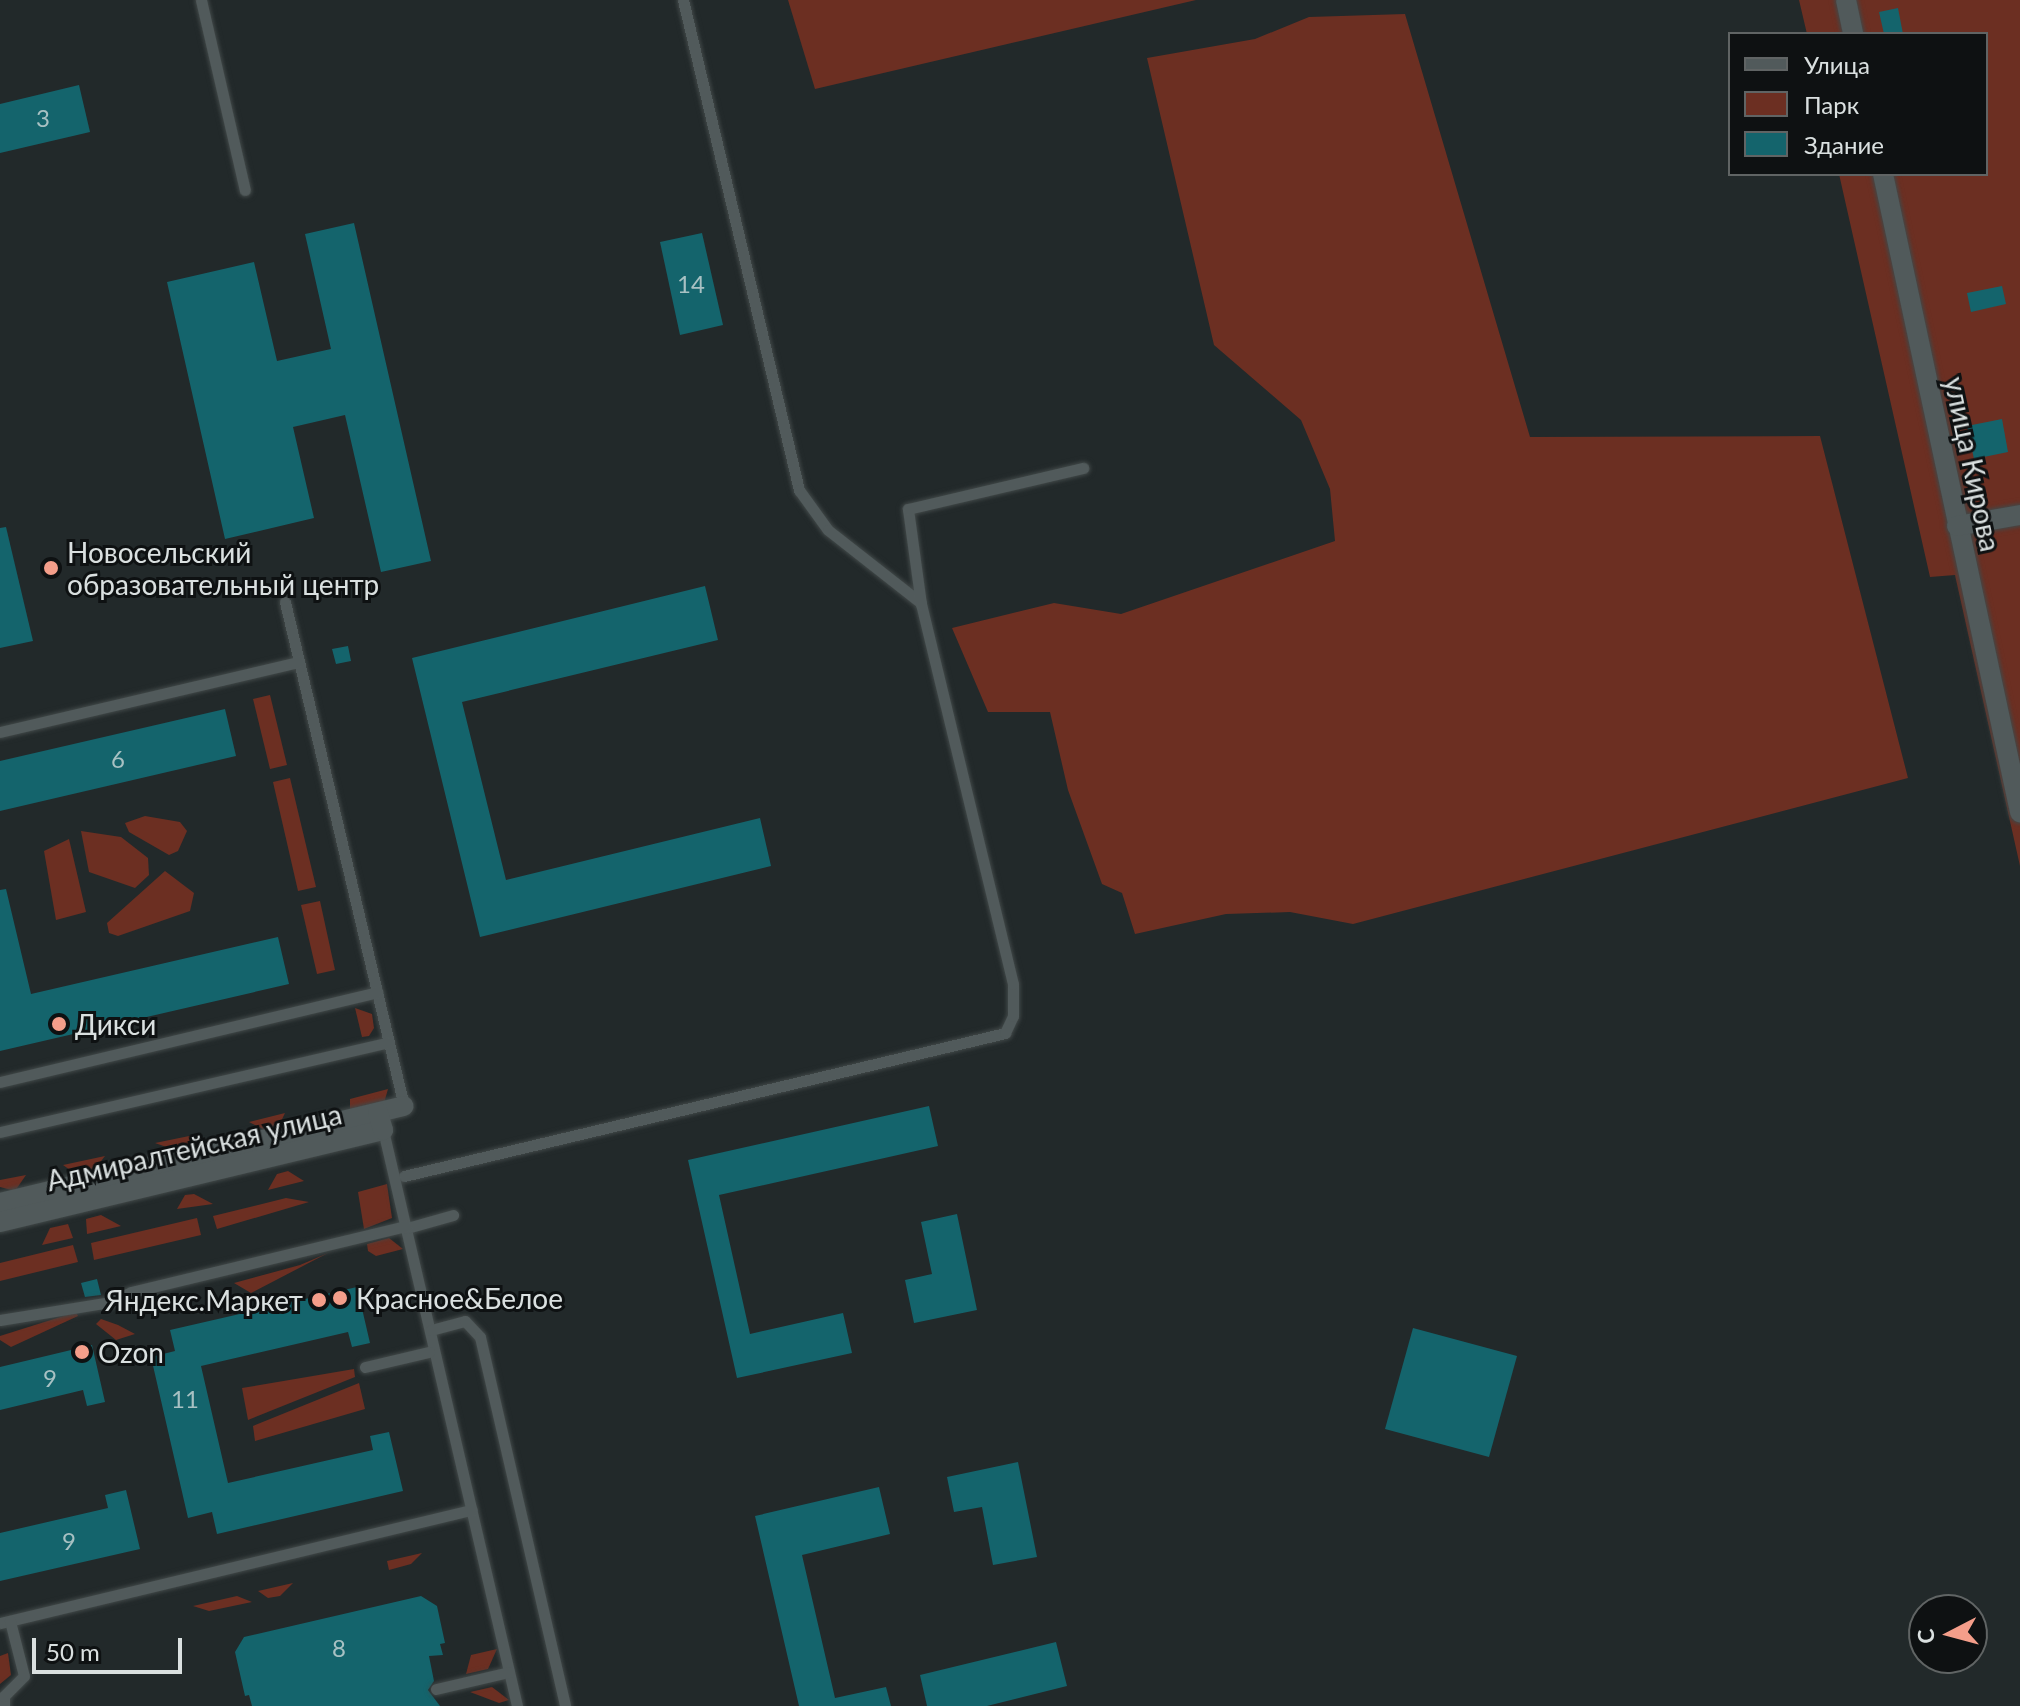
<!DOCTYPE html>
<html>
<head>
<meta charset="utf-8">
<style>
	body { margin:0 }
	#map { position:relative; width:2020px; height:1706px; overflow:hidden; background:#22292a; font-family:Lato,sans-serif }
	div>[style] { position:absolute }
	.green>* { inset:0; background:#6c2f22 }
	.building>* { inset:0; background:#14646c }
	.roads { filter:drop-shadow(0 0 2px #414848) drop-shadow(0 0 2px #414848) }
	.service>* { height:11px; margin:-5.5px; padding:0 5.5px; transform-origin:5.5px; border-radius:5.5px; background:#515a5b }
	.minor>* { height:20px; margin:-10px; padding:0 10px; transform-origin:10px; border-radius:10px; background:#515a5b }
	.dots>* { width:22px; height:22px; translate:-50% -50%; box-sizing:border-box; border:4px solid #0e1112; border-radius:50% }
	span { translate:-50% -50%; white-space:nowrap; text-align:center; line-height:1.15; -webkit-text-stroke:6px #0e1112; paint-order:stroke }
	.number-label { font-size:24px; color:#a8c1c3 }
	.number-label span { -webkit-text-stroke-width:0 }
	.street-label { font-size:28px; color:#dae0e0 }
	.poi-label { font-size:28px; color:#dae0e0 }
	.left { translate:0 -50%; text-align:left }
	.right { translate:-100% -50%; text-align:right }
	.legend { position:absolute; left:1728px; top:32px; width:260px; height:144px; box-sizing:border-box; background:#0e1112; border:2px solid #606464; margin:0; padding:10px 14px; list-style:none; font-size:24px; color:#dae0e0 }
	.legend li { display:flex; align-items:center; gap:16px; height:40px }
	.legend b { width:40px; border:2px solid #606464 }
	.north { position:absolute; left:1908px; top:1594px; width:80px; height:80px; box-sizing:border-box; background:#0e1112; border:2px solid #606464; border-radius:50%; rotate:264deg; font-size:22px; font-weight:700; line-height:32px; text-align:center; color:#dae0e0 }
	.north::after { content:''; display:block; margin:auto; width:28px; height:36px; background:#f49e8a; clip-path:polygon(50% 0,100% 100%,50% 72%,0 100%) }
	.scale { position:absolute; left:32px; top:1638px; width:150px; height:36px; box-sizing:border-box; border:4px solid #dae0e0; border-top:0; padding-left:10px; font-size:24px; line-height:28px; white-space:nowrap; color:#dae0e0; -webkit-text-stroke:6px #0e1112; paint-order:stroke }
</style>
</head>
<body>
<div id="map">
	<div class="green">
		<div style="clip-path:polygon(788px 0,1196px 0,815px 89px)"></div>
		<div style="clip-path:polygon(1799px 0,2020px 0,2020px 866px,1955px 575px,1930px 577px,1839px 174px,1986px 174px,1986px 34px,1807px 34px)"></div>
		<div style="clip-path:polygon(1405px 14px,1530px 437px,1820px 436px,1908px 778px,1353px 924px,1290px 912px,1226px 914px,1135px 934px,1122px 893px,1102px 884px,1068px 790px,1050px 712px,988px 712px,952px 628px,1054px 603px,1121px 614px,1335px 541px,1330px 489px,1301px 420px,1214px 345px,1147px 58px,1255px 39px,1309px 17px)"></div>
		<div style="clip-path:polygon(270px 695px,287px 765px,270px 769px,253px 699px)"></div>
		<div style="clip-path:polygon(290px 778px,316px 887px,298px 891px,273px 782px)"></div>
		<div style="clip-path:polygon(145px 816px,180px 822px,187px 831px,178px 851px,169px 855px,129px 832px,125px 823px)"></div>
		<div style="clip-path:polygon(81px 831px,121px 837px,148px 858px,149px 875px,135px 888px,89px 872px)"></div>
		<div style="clip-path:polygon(69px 839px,86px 912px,56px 920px,44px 851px)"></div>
		<div style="clip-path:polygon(165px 871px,194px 893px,190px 911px,118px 936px,109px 933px,107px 923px)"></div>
		<div style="clip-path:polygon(320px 901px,335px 970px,317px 974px,301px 905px)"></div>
		<div style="clip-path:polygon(355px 1008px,372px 1014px,374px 1028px,369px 1036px,362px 1037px)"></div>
		<div style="clip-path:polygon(388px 1089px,384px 1103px,350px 1113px,350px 1099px)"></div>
		<div style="clip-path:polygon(285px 1113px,277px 1130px,269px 1132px,249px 1122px)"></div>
		<div style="clip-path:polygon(194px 1135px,183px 1153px,155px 1143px)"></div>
		<div style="clip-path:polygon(105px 1156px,91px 1174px,80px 1177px,63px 1165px)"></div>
		<div style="clip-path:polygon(288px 1171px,304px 1181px,268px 1190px,277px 1174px)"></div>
		<div style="clip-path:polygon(26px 1175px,15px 1191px,0 1187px,0 1180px)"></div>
		<div style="clip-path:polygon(387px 1184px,392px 1218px,364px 1229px,358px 1192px)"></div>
		<div style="clip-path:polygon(194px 1194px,213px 1204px,177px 1209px,185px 1195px)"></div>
		<div style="clip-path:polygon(286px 1198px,309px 1202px,217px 1229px,213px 1216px)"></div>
		<div style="clip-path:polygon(101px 1215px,121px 1226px,87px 1234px,86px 1219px)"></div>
		<div style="clip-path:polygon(197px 1218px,201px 1235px,94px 1260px,91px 1243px)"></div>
		<div style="clip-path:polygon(68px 1224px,73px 1238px,42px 1245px,50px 1228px)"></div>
		<div style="clip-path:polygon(389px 1238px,403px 1249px,376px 1256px,368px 1251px,367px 1244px)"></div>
		<div style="clip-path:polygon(73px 1245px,78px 1262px,0 1281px,0 1263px)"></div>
		<div style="clip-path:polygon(328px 1253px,251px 1293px,234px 1283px,300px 1265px)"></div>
		<div style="clip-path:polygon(76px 1312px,78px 1316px,11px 1347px,0 1340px,0 1336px)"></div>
		<div style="clip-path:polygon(101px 1319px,118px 1325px,135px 1334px,116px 1340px,96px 1324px)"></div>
		<div style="clip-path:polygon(354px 1369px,355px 1377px,248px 1420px,242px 1388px)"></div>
		<div style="clip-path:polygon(359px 1383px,365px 1409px,255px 1441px,253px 1426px)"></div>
		<div style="clip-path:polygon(422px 1553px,411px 1564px,389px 1570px,387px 1561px)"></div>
		<div style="clip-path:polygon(293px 1583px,280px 1596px,268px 1598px,258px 1591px)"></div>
		<div style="clip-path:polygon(237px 1596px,252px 1602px,209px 1611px,193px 1606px)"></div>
		<div style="clip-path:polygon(497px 1649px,488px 1669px,466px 1674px,471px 1655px)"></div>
		<div style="clip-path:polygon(8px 1653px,11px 1675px,0 1684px,0 1656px)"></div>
		<div style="clip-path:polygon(492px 1687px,509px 1700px,499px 1703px,470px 1692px)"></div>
	</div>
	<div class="building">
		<div style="clip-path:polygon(1898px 8px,1903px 34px,1884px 34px,1879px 12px)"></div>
		<div style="clip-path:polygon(79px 85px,90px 132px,0 153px,0 104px)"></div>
		<div style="clip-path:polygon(354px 223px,431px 561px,381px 572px,345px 415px,293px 427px,314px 518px,225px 539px,167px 282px,254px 262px,277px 361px,331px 349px,305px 234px)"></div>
		<div style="clip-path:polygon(702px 233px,723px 325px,680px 335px,660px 242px)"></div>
		<div style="clip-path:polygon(2002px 286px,2006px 304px,1971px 312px,1967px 293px)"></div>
		<div style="clip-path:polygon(2002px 419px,2008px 452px,1974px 459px,1967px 426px)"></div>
		<div style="clip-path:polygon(6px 527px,33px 641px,0 648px,0 528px)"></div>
		<div style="clip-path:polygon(705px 586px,718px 640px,462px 702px,506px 880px,760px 818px,771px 866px,480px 937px,412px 658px)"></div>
		<div style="clip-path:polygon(348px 646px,351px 661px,336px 664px,332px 649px)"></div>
		<div style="clip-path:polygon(225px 709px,236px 756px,0 811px,0 761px)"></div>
		<div style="clip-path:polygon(6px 889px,31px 994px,278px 937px,289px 984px,0 1051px,0 890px)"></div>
		<div style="clip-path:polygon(929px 1106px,938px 1146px,719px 1195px,750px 1334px,843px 1313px,852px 1353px,737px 1378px,688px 1160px)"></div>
		<div style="clip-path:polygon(957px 1214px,977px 1310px,914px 1323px,905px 1280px,932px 1274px,921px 1222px)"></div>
		<div style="clip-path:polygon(97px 1279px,101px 1295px,85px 1297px,81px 1283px)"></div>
		<div style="clip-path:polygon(357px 1287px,370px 1343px,352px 1347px,348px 1332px,201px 1366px,228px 1483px,373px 1450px,370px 1436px,389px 1432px,403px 1491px,217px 1534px,212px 1512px,188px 1518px,151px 1357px,175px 1351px,170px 1330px)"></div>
		<div style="clip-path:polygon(1413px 1328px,1517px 1356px,1489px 1457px,1385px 1429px)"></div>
		<div style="clip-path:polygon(92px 1345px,105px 1402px,87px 1406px,83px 1390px,0 1410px,0 1367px)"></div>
		<div style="clip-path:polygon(1018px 1462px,1037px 1557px,993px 1565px,982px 1507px,954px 1512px,947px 1477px)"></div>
		<div style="clip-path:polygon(879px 1487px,890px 1534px,802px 1555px,835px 1698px,886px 1687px,891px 1706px,799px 1706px,755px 1516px)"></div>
		<div style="clip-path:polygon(126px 1490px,140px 1549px,0 1581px,0 1533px,108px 1508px,105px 1495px)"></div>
		<div style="clip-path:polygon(421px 1596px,437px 1606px,445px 1643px,440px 1644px,443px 1655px,429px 1656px,434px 1681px,428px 1690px,440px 1706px,252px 1706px,249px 1695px,245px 1696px,235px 1652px,244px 1637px)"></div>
		<div style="clip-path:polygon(1056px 1642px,1067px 1686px,987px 1706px,927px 1706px,920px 1675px)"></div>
	</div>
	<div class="roads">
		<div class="service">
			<div style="left:201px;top:0;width:195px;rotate:77deg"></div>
			<div style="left:683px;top:0;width:504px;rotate:76.68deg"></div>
			<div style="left:799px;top:490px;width:49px;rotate:54.1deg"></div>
			<div style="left:828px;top:530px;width:118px;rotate:38.1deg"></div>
			<div style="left:285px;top:602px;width:518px;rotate:76.72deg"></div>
			<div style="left:0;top:732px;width:307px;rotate:-13.2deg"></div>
			<div style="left:0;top:1082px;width:388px;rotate:-13.4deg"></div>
			<div style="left:383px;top:1130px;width:591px;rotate:76.9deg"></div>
			<div style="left:0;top:1132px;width:399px;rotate:-13deg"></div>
			<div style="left:404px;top:1176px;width:618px;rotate:-13.38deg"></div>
			<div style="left:1005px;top:1033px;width:19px;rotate:-65deg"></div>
			<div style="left:1013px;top:1016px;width:32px;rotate:-90deg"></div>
			<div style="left:1013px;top:984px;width:391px;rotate:-103.6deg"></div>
			<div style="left:921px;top:604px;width:96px;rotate:-97.8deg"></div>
			<div style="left:908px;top:509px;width:180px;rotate:-13.2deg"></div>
			<div style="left:407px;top:1228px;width:48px;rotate:-15.8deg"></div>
			<div style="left:0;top:1320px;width:111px;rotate:-9.3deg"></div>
			<div style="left:110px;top:1302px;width:23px;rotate:-25deg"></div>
			<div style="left:131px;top:1292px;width:283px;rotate:-13.5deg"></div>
			<div style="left:431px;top:1330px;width:35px;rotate:-15deg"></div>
			<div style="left:465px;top:1321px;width:22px;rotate:47deg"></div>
			<div style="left:480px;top:1337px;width:379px;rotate:77deg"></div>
			<div style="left:365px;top:1367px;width:66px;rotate:-13.2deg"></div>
			<div style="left:0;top:1623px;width:485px;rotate:-13.5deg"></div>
			<div style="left:436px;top:1689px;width:75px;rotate:-13.1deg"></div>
			<div style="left:4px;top:1706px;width:10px;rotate:-90deg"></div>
			<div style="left:4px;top:1696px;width:28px;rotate:-45deg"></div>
			<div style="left:24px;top:1676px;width:57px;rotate:-104.3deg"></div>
		</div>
		<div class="minor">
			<div style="left:1846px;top:0;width:35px;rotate:78deg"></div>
			<div style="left:1883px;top:174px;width:653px;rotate:77.88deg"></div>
			<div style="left:1957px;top:526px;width:64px;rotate:-9.9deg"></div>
			<div style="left:0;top:1203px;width:415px;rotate:-13.5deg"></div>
			<div style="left:0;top:1222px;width:394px;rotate:-13.5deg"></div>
			<div style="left:383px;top:1130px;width:18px;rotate:-106deg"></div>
		</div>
	</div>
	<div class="dots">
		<div style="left:51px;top:568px;background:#f49e8a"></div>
		<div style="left:59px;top:1024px;background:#f49e8a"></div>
		<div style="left:340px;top:1298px;background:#f49e8a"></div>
		<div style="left:319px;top:1300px;background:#f49e8a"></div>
		<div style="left:82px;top:1352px;background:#f49e8a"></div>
	</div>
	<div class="number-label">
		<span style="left:43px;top:118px">3</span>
		<span style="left:691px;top:284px">14</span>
		<span style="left:118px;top:759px">6</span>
		<span style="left:50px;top:1378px">9</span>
		<span style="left:185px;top:1399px">11</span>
		<span style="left:69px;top:1541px">9</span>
		<span style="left:339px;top:1648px">8</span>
	</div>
	<div class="street-label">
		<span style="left:1973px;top:464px;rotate:78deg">улица Кирова</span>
		<span style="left:194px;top:1147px;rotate:-13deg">Адмиралтейская улица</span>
	</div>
	<div class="poi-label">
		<span class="left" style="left:67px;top:568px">Новосельский<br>образовательный центр</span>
		<span class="left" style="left:75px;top:1024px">Дикси</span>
		<span class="left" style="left:356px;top:1298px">Красное&amp;Белое</span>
		<span class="right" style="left:303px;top:1300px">Яндекс.Маркет</span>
		<span class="left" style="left:98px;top:1352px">Ozon</span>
	</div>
	<ul class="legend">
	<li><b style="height:10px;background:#515a5b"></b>Улица</li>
	<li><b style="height:22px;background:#6c2f22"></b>Парк</li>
	<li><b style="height:22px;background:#14646c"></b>Здание</li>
	</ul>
	<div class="north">С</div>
	<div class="scale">50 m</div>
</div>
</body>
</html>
